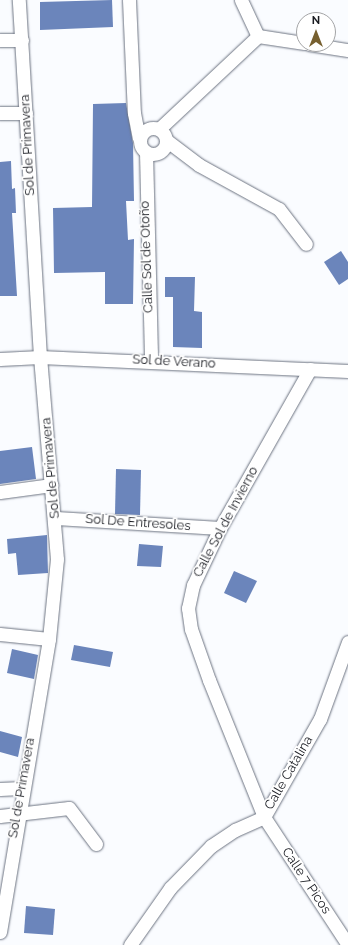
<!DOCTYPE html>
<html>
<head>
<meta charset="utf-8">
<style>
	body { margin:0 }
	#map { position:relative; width:348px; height:945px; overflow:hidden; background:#fafcff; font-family:Raleway,sans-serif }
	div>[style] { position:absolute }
	.building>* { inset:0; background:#6b85bb }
	.roads { filter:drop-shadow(0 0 1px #6d7482) drop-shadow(0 0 1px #6d7482) }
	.street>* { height:13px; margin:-6.5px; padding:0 6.5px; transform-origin:6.5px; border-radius:6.5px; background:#fff }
	.street>.ring { margin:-6.5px; padding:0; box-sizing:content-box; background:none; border:13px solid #fff; border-radius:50% }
	span { translate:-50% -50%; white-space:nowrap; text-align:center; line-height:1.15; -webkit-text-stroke:3.5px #fff; paint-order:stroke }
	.street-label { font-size:13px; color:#191b21 }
	.north { position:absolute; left:296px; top:12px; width:40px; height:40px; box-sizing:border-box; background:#fff; border:1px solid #a3a4a6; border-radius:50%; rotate:0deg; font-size:11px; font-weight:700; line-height:16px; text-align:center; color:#191b21 }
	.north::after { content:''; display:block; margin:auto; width:14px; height:18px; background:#776030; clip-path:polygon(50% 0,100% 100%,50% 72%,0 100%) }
</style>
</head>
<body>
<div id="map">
	<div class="building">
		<div style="clip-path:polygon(112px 0,113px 27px,40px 30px,40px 2px)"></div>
		<div style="clip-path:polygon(126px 103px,133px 143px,134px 201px,126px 201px,128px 240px,134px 239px,133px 304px,105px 304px,105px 272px,54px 273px,53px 208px,92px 207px,93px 104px)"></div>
		<div style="clip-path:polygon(11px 161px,12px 189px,15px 188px,16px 213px,12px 213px,17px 296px,0 296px,0 162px)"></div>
		<div style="clip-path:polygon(341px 251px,348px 262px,348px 279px,339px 285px,324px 262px)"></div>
		<div style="clip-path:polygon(165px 277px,195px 277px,194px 311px,202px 312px,202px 348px,173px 347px,173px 297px,165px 297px)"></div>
		<div style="clip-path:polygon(32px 447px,36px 479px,0 484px,0 451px)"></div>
		<div style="clip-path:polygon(116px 469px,141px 470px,140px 515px,115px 514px)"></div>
		<div style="clip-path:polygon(47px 535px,48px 573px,18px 575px,16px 553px,8px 554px,7px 539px)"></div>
		<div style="clip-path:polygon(139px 544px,163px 546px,161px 567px,137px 566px)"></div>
		<div style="clip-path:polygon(234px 571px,257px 581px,246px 603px,224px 593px)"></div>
		<div style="clip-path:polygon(74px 645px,113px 652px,110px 667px,71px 660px)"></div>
		<div style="clip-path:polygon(12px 649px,38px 655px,34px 679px,7px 673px)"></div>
		<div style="clip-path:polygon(0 731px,22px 737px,18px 757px,0 752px)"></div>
		<div style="clip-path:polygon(26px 906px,55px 909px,53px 935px,24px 933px)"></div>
	</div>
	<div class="roads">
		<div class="street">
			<div style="left:129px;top:0;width:113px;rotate:87.5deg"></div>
			<div style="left:134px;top:113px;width:25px;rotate:79deg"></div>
			<div style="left:241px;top:0;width:40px;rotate:65deg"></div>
			<div style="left:258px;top:36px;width:47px;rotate:8.7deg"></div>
			<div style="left:0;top:40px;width:22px"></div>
			<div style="left:309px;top:44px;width:39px;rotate:9deg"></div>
			<div style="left:0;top:113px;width:26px"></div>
			<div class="ring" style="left:140px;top:128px;width:13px;height:13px"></div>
			<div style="left:159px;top:129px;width:136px;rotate:-43.2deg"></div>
			<div style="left:166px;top:140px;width:41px;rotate:37.1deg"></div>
			<div style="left:199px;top:165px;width:91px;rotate:28.8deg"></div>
			<div style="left:279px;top:209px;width:44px;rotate:52.4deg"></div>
			<div style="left:146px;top:152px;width:209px;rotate:88.6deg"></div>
			<div style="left:0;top:359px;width:40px;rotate:-2.9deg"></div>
			<div style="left:40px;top:357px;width:308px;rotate:2.6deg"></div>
			<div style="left:310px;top:369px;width:183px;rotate:119.5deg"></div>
			<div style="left:220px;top:528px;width:63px;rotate:115.3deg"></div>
			<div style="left:193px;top:585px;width:24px;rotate:102deg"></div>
			<div style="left:188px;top:608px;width:21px;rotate:82deg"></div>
			<div style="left:191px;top:629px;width:54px;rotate:70.6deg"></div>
			<div style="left:209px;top:680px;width:148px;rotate:68.1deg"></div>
			<div style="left:264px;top:817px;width:153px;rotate:56.7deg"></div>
			<div style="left:0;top:492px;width:52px;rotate:-7.7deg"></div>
			<div style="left:56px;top:518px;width:164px;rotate:3.5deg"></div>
			<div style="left:0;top:634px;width:49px;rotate:5.8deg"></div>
			<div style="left:0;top:789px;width:21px;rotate:-3deg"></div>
			<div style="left:0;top:816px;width:69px;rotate:-6.6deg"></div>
			<div style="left:69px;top:808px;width:45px;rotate:53.1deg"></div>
			<div style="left:0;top:932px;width:297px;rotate:-80.5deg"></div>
			<div style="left:49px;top:639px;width:80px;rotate:-84.3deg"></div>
			<div style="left:57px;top:559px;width:203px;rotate:-94.8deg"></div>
			<div style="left:40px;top:357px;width:358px;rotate:-93.4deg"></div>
			<div style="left:130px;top:945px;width:70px;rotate:-54.9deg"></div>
			<div style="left:170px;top:888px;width:59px;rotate:-45.7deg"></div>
			<div style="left:211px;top:846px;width:29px;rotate:-34deg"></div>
			<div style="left:235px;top:830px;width:32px;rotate:-24deg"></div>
			<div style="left:264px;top:817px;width:113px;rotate:-60.3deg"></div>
			<div style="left:320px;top:719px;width:82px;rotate:-70deg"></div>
		</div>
	</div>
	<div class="street-label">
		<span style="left:28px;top:145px;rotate:-93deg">Sol de Primavera</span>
		<span style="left:147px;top:257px;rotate:-92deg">Calle Sol de Otoño</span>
		<span style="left:174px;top:362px;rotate:3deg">Sol de Verano</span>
		<span style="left:51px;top:468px;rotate:-95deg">Sol de Primavera</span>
		<span style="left:226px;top:522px;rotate:-62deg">Calle Sol de Invierno</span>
		<span style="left:138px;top:523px;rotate:4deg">Sol De Entresoles</span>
		<span style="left:289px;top:773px;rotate:-60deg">Calle Catalina</span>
		<span style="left:22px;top:788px;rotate:-80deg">Sol de Primavera</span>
		<span style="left:306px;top:881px;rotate:56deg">Calle 7 Picos</span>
	</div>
	<div class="north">N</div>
</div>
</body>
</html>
